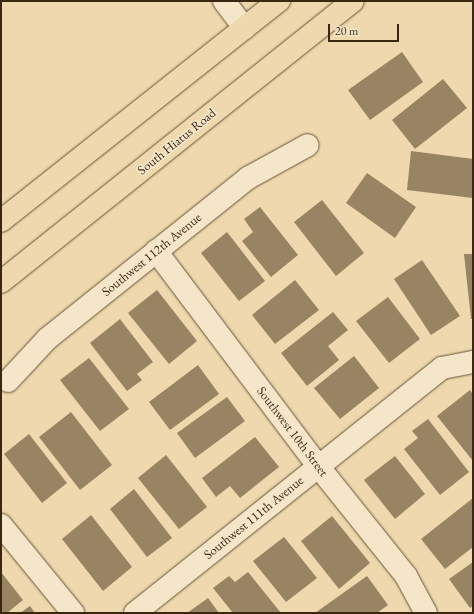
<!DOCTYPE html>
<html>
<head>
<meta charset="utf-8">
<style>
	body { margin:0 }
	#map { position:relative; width:474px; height:614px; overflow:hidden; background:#efd8ad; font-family:"EB Garamond",serif }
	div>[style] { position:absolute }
	.building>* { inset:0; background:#988363 }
	.roads { filter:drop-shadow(0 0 1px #675339) drop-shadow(0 0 1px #675339) }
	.minor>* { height:22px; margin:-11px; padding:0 11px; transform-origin:11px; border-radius:11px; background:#f5e6ca }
	.major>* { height:22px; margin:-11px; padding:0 11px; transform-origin:11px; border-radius:11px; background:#efd8ad }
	span { translate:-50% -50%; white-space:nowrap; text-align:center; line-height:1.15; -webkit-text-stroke:3.5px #f5e6ca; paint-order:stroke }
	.street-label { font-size:13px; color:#3a2712 }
	.frame { position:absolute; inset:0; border:2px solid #3a2712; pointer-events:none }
	.scale { position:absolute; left:328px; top:24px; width:71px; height:18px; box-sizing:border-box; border:2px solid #3a2712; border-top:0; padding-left:5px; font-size:12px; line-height:14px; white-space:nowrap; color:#3a2712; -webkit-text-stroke:3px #f5e6ca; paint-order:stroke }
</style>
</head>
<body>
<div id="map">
	<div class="building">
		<div style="clip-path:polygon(402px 52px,423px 82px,370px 120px,348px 90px)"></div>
		<div style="clip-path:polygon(443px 79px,467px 108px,415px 149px,392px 120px)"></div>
		<div style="clip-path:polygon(411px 151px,473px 159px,473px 198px,407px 190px)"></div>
		<div style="clip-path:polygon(367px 173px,416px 207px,395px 238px,346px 203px)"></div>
		<div style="clip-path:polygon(322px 200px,364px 253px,336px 276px,294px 222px)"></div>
		<div style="clip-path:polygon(260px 207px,298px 255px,271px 277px,242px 241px,253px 232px,244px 219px)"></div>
		<div style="clip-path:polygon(227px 232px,265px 281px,239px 301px,201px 253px)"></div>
		<div style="clip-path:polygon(464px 254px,473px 254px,473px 319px,471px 319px)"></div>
		<div style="clip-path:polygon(422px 260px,460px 316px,431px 335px,394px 279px)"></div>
		<div style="clip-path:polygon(295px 280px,319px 310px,275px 344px,252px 315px)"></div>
		<div style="clip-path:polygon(157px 290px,197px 341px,169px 364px,128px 313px)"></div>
		<div style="clip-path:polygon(388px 297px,420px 339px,389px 363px,356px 321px)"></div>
		<div style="clip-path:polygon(333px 312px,348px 330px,328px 346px,339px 360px,307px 386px,281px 353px)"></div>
		<div style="clip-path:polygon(120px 319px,153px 362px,137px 374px,142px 380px,127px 391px,90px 343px)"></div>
		<div style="clip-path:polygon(354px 356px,379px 388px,340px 419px,314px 388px)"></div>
		<div style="clip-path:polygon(89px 358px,129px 409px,100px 431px,60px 380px)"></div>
		<div style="clip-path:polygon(198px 365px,219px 394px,170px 430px,149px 402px)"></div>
		<div style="clip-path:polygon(470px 390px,473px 394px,473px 461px,437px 416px)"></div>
		<div style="clip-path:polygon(227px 397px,245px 421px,195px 458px,177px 433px)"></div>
		<div style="clip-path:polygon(71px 412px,112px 465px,80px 490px,39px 437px)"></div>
		<div style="clip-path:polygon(428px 419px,469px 472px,440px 495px,404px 449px,418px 438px,412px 431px)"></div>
		<div style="clip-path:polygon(29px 434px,67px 483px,42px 503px,4px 454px)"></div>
		<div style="clip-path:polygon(255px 437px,279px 467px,240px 498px,230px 486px,216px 497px,202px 478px)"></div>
		<div style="clip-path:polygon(166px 455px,207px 507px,179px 529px,138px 478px)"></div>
		<div style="clip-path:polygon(395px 456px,425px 494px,395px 519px,364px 480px)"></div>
		<div style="clip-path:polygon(134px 489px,172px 538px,147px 557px,110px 509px)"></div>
		<div style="clip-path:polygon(473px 498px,473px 547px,445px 569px,421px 539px)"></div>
		<div style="clip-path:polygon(91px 515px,132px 567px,103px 591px,62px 539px)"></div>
		<div style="clip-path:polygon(332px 516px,370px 563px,339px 589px,301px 541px)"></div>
		<div style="clip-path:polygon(284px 537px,317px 578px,286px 602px,253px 561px)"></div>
		<div style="clip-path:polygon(473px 562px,473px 606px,470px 608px,449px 579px)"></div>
		<div style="clip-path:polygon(1px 572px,23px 600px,7px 613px,1px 613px)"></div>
		<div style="clip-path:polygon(248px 572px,281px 613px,233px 613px,213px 588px,229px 576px,235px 582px)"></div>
		<div style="clip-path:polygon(367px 576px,388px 605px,377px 613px,315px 613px)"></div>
		<div style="clip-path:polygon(208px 598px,219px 613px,187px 613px)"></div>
		<div style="clip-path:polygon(30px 606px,35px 613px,20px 613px)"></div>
	</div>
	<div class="roads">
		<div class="minor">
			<div style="left:224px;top:1px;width:34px;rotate:53deg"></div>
			<div style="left:156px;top:251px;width:269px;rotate:53deg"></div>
			<div style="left:318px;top:466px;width:141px;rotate:51.3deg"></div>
			<div style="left:406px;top:576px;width:42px;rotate:61.6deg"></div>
			<div style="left:8px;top:381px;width:57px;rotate:-47.1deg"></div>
			<div style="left:47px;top:339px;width:258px;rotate:-38.7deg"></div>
			<div style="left:248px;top:178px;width:68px;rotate:-28.8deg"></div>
			<div style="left:1px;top:525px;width:114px;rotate:50.7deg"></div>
			<div style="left:135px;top:613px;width:393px;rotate:-38.6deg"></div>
			<div style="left:442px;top:368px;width:32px;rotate:-11deg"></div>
		</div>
		<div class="major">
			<div style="left:1px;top:221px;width:355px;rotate:-38.4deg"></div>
			<div style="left:1px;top:282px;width:450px;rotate:-38.6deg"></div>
		</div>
	</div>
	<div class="street-label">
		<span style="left:177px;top:142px;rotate:-39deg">South Hiatus Road</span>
		<span style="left:152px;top:255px;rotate:-39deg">Southwest 112th Avenue</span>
		<span style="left:292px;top:432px;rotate:53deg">Southwest 10th Street</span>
		<span style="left:254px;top:518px;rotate:-39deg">Southwest 111th Avenue</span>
	</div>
	<div class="frame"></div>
	<div class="scale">20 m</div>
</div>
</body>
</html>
